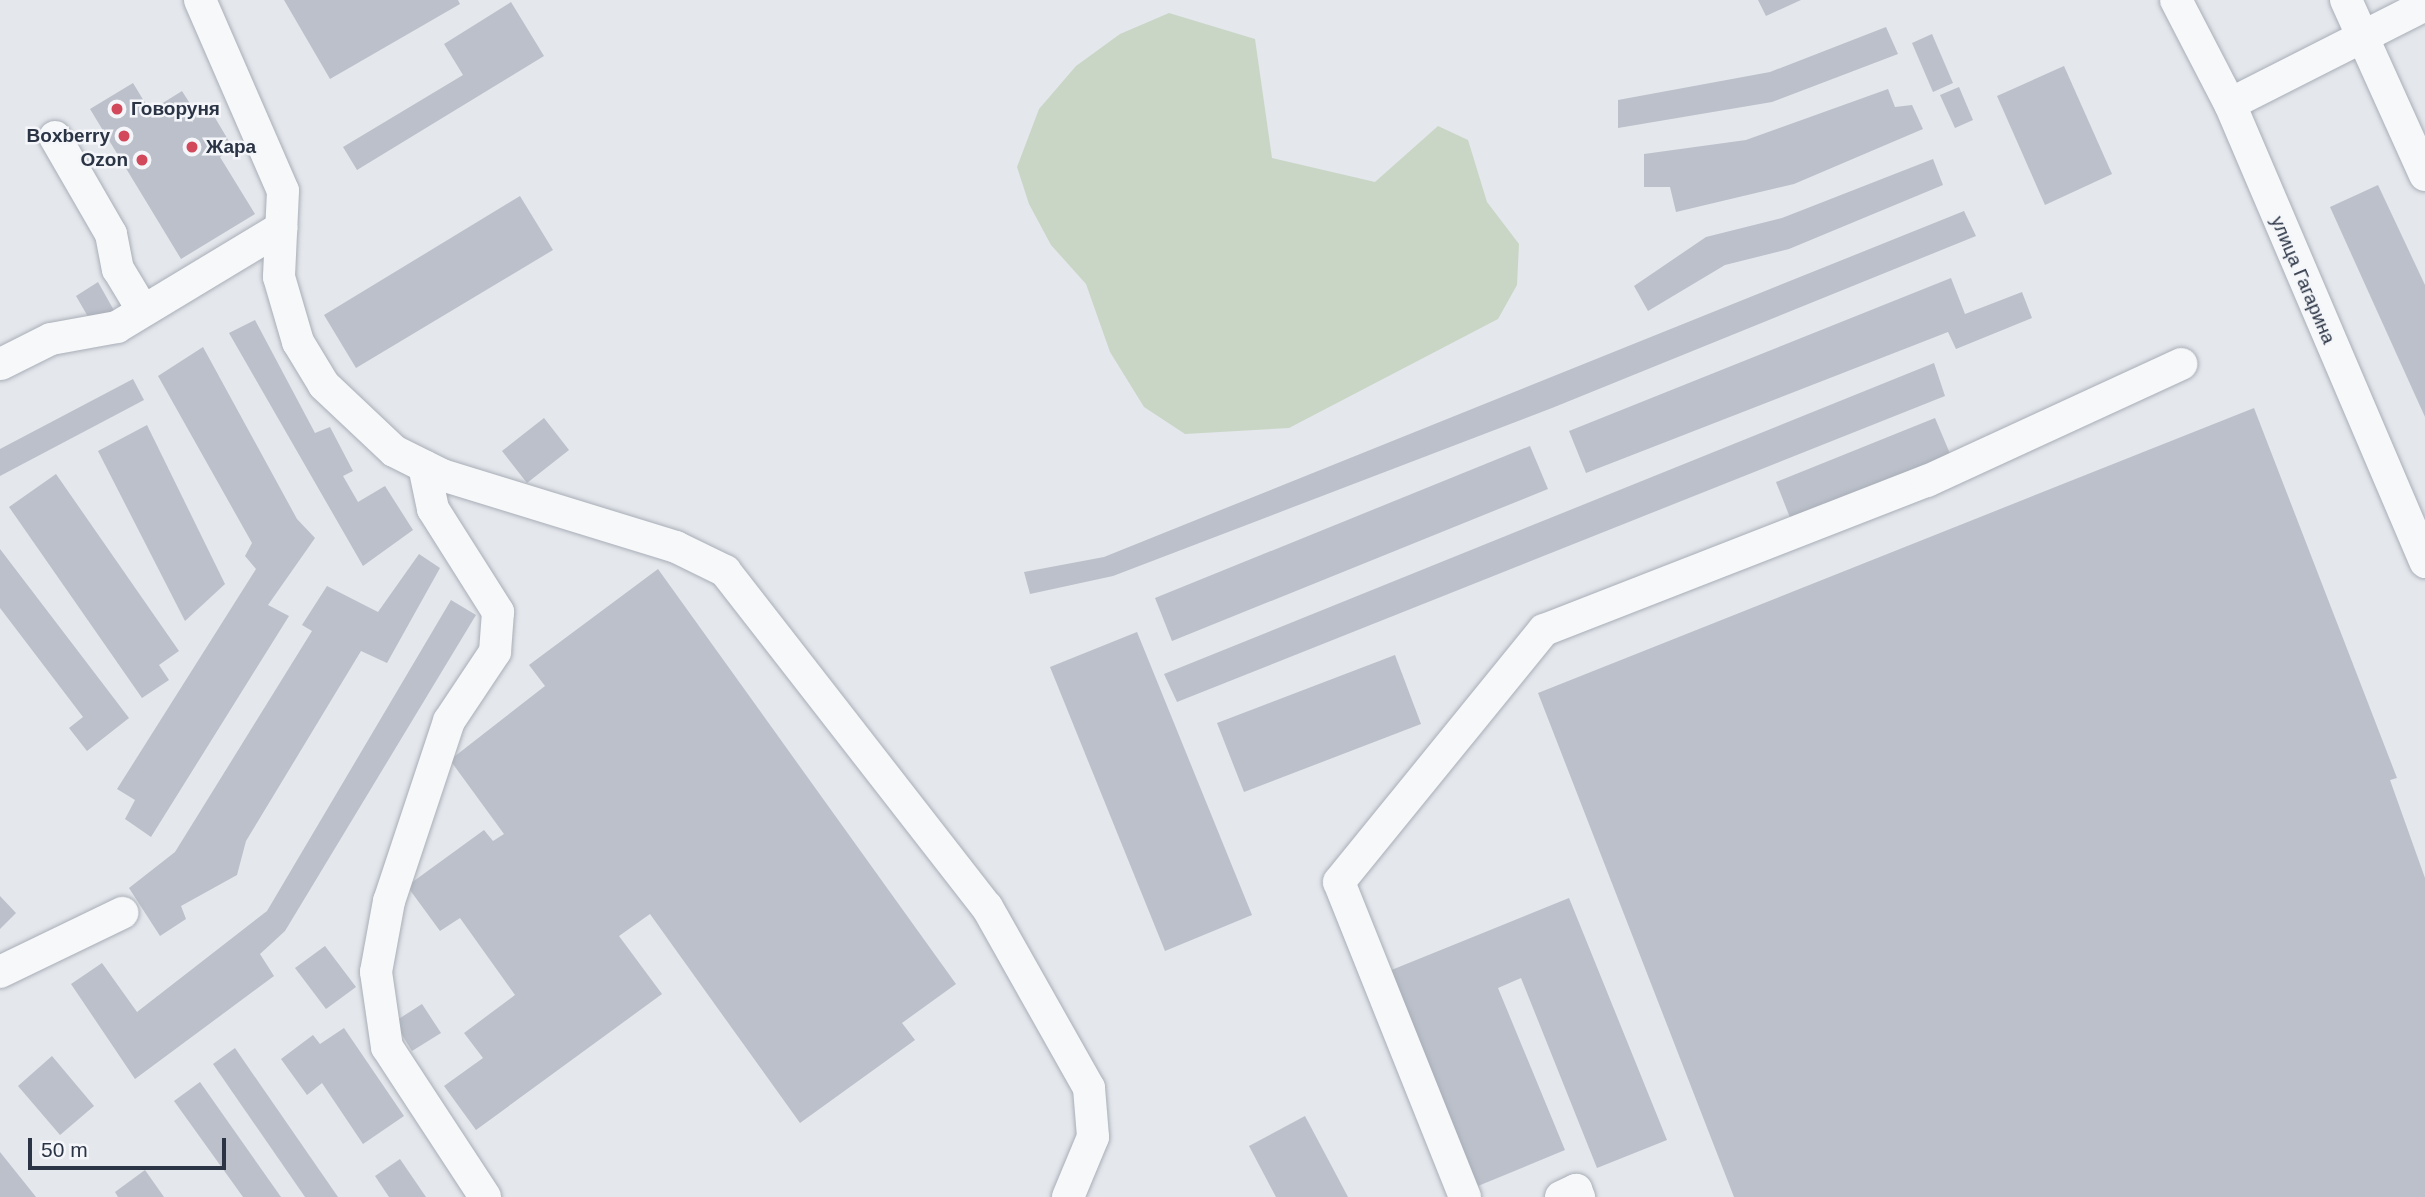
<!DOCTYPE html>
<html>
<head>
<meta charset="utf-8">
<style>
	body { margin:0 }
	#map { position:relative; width:2425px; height:1197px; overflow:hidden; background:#e4e7ec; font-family:Helvetica,sans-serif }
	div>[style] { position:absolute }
	.green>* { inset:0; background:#c9d6c5 }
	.building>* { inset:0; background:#bbc0ca }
	.roads { filter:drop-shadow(0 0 2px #a9aeb7) drop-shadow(0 0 2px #a9aeb7) }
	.minor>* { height:32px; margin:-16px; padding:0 16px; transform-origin:16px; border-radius:16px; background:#f7f8fa }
	.dots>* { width:19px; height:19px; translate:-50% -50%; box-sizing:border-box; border:4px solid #f4f6f9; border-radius:50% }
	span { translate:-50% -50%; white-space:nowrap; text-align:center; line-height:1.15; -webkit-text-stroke:5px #f4f6f9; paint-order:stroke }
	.poi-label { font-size:19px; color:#2b3445; font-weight:700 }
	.left { translate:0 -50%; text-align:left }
	.right { translate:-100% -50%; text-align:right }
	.street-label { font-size:19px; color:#2b3445 }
	.scale { position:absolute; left:28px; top:1138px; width:198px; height:32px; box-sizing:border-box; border:4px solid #2b3445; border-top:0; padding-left:9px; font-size:21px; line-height:24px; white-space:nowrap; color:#2b3445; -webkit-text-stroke:5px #f4f6f9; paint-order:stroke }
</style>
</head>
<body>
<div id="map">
	<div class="green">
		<div style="clip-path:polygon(1169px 13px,1255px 39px,1272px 158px,1375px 182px,1438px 126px,1468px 140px,1487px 202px,1519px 244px,1517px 285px,1498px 319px,1289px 428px,1185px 434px,1144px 407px,1110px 352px,1086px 284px,1051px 245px,1029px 204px,1017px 167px,1039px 109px,1076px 66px,1120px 34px)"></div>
	</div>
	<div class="building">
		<div style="clip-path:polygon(284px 0,458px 0,460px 4px,330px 79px)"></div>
		<div style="clip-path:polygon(1758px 0,1801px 0,1766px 16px)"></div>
		<div style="clip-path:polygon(511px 2px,544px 56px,357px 170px,343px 147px,463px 75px,444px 44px)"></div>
		<div style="clip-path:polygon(1886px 27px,1898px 54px,1772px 102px,1618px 128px,1618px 100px,1770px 72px)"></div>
		<div style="clip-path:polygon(1932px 34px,1953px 83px,1933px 92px,1912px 43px)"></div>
		<div style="clip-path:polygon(2064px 66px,2112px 174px,2045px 205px,1997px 96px)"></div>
		<div style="clip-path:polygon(133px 83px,150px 111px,182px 91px,199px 118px,211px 111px,233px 148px,220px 157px,255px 214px,181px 259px,90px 109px)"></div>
		<div style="clip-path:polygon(1959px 87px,1973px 120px,1955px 128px,1940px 95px)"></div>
		<div style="clip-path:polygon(1888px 89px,1895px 107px,1912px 105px,1923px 129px,1794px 184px,1676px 212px,1670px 187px,1644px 187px,1644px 154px,1746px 140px)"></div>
		<div style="clip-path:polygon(1933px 159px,1943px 185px,1789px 249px,1725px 265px,1648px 311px,1634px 286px,1706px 237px,1782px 218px)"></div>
		<div style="clip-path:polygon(2378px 185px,2425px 285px,2425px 417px,2330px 207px)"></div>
		<div style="clip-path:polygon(520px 196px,553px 250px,356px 368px,324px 315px)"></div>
		<div style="clip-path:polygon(1964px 211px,1976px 236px,1552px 408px,1113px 576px,1030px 594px,1024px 572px,1104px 557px)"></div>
		<div style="clip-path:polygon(1951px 278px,1965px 314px,2022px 292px,2032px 318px,1956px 349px,1948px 332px,1586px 473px,1569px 431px)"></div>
		<div style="clip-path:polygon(98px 282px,116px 314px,94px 327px,76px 296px)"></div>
		<div style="clip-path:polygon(255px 320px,315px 433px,330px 427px,353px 471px,343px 476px,358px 502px,385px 486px,413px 530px,363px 566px,229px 333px)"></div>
		<div style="clip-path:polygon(203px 347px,297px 519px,315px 538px,268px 605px,289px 616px,151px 837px,125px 819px,135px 800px,117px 789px,256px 569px,245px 556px,252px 543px,158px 376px)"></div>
		<div style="clip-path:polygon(1934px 363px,1945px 396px,1177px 702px,1164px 674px)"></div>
		<div style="clip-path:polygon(133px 379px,144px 400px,0 476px,0 449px)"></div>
		<div style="clip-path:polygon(2254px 408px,2397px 778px,2390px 780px,2425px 878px,2425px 1197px,1734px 1197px,1538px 693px)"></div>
		<div style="clip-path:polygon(544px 418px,569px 450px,527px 483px,502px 451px)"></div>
		<div style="clip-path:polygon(1935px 418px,1951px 456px,1791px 520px,1776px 482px)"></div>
		<div style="clip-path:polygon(147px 425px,225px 584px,185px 621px,98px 451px)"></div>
		<div style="clip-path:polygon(1530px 446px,1548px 489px,1172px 641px,1155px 598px)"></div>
		<div style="clip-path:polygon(56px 474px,179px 651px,159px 665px,169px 680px,142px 698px,9px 507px)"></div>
		<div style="clip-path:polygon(0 549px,129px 718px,87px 751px,69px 728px,83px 717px,0 608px)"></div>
		<div style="clip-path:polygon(419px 554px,440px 568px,387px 663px,361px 651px,246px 841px,237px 875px,181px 906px,186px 919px,160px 936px,129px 888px,175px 852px,312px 631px,302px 625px,327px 586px,378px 612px)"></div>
		<div style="clip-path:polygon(658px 569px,956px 984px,902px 1023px,915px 1040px,800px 1123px,650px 914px,619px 936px,662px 994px,476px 1130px,444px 1086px,483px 1058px,464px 1033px,515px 995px,460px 918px,440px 931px,407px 886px,484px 830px,493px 841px,504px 834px,450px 760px,545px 686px,529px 665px)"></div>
		<div style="clip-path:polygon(451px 600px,476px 615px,285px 931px,260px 954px,274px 976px,135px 1079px,71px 984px,102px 963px,137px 1012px,267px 911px)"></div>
		<div style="clip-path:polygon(1137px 632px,1252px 915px,1165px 951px,1050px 667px)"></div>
		<div style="clip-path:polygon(1395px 655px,1421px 724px,1244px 792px,1217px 723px)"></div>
		<div style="clip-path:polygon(0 896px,16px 913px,0 929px)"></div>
		<div style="clip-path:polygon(1569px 898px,1667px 1140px,1597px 1168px,1521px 978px,1498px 988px,1565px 1150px,1478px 1186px,1389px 971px)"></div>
		<div style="clip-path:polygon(325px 946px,356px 987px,326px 1009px,295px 968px)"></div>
		<div style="clip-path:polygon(422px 1004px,441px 1033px,412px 1051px,394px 1022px)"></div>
		<div style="clip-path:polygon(344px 1028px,404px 1116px,363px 1144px,322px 1083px,307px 1095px,281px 1059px,313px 1035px,320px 1044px)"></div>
		<div style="clip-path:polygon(235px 1048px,338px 1197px,305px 1197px,213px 1064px)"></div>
		<div style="clip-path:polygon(52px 1056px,94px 1106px,60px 1135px,18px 1086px)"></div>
		<div style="clip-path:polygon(200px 1082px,281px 1197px,243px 1197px,174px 1101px)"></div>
		<div style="clip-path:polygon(1305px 1116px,1348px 1197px,1276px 1197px,1249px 1146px)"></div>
		<div style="clip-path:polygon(0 1152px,36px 1197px,0 1197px)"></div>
		<div style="clip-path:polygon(400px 1159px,426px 1197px,389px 1197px,375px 1176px)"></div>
		<div style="clip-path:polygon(145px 1170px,164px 1197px,118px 1197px,115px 1192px)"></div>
	</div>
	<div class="roads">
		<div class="minor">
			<div style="left:200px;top:0;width:208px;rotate:66.5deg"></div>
			<div style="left:283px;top:191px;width:86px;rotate:92.7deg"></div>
			<div style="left:279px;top:277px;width:68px;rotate:73.7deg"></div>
			<div style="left:298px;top:342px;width:50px;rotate:58.8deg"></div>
			<div style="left:324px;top:385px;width:96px;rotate:43.3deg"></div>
			<div style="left:394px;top:451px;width:54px;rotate:26.6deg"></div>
			<div style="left:442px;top:475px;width:245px;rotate:17.1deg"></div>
			<div style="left:676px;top:547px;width:55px;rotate:26.1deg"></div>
			<div style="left:725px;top:571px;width:426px;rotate:52.1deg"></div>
			<div style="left:987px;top:907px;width:208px;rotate:60.6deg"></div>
			<div style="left:1089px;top:1088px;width:49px;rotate:85.3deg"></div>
			<div style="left:1093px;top:1137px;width:65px;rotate:112.6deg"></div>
			<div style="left:2176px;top:0;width:117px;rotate:62.6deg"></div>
			<div style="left:2230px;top:104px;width:498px;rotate:66.9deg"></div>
			<div style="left:2346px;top:0;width:192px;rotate:65.7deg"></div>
			<div style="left:2230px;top:104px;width:219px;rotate:-26.9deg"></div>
			<div style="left:55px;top:137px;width:112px;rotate:60deg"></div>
			<div style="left:111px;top:234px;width:36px;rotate:79deg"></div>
			<div style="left:118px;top:269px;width:47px;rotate:59deg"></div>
			<div style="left:1px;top:364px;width:56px;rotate:-26.6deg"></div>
			<div style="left:51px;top:339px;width:67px;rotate:-10.3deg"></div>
			<div style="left:117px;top:327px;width:192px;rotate:-31.1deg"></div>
			<div style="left:424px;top:466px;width:44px;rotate:78.2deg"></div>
			<div style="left:433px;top:509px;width:122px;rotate:57.7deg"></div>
			<div style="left:498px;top:612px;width:40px;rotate:94.3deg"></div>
			<div style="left:495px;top:652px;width:83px;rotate:123.7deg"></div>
			<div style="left:449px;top:721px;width:190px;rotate:108.4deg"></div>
			<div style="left:389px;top:901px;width:72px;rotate:100.4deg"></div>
			<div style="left:376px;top:972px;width:76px;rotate:81.7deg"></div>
			<div style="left:387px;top:1047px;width:179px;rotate:56.8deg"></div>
			<div style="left:0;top:972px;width:136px;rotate:-25.8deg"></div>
			<div style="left:1465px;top:1197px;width:339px;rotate:-111.8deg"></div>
			<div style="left:1339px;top:882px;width:325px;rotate:-50.9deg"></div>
			<div style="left:1544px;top:630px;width:411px;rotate:-21.3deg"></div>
			<div style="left:1927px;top:481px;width:280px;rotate:-24.7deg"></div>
			<div style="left:1561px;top:1197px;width:17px;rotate:-25deg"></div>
			<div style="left:1576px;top:1190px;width:8px;rotate:67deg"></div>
		</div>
	</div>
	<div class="dots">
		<div style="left:117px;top:109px;background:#d1495b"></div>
		<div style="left:124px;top:136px;background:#d1495b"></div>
		<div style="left:192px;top:147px;background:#d1495b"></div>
		<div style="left:142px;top:160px;background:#d1495b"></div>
	</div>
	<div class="poi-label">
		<span class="left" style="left:131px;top:109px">Говоруня</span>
		<span class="right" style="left:110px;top:136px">Boxberry</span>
		<span class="left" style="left:206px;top:147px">Жара</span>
		<span class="right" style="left:128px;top:160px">Ozon</span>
	</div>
	<div class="street-label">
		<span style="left:2303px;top:280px;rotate:67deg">улица Гагарина</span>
	</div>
	<div class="scale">50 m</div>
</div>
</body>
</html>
